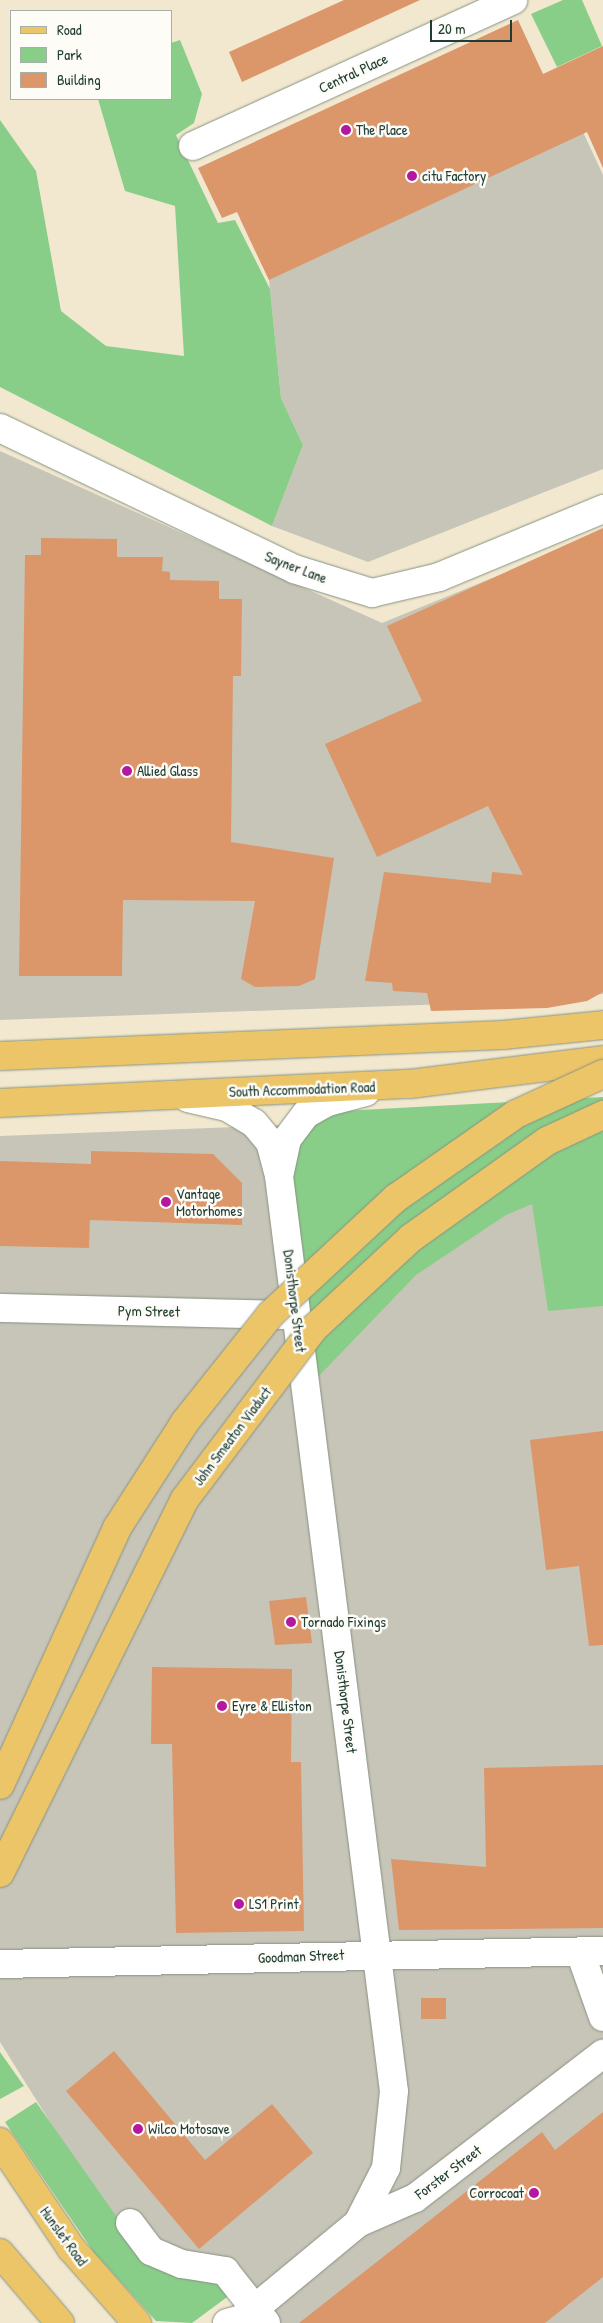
<!DOCTYPE html>
<html>
<head>
<meta charset="utf-8">
<style>
	body { margin:0 }
	#map { position:relative; width:603px; height:2323px; overflow:hidden; background:#f1e8cf; font-family:"Patrick Hand",sans-serif }
	div>[style] { position:absolute }
	.industrial>* { inset:0; background:#c7c5b8 }
	.green>* { inset:0; background:#89ce88 }
	.building>* { inset:0; background:#db976a }
	.roads { filter:drop-shadow(0 0 1px #889282) drop-shadow(0 0 1px #889282) }
	.minor>* { height:28px; margin:-14px; padding:0 14px; transform-origin:14px; border-radius:14px; background:#fff }
	.major>* { height:28px; margin:-14px; padding:0 14px; transform-origin:14px; border-radius:14px; background:#ecc569 }
	.highway>* { height:28px; margin:-14px; padding:0 14px; transform-origin:14px; border-radius:14px; background:#ecc569 }
	.bridges { filter:drop-shadow(0 0 1px #889282) drop-shadow(0 0 1px #889282) }
	.highway-bridge>* { height:28px; margin:-14px; padding:0 14px; transform-origin:14px; border-radius:14px; background:#ecc569 }
	.dots>* { width:14px; height:14px; translate:-50% -50%; box-sizing:border-box; border:2px solid #fdfcf7; border-radius:50% }
	span { translate:-50% -50%; white-space:nowrap; text-align:center; line-height:1.15; -webkit-text-stroke:5px #fdfcf7; paint-order:stroke }
	.street-label { font-size:15px; color:#1f3d34 }
	.poi-label { font-size:15px; color:#1f3d34 }
	.left { translate:0 -50%; text-align:left }
	.right { translate:-100% -50%; text-align:right }
	.legend { position:absolute; left:10px; top:10px; width:162px; height:90px; box-sizing:border-box; background:#fdfcf7; border:1px solid #a4b0a9; margin:0; padding:6px 9px; list-style:none; font-size:15px; color:#1f3d34 }
	.legend li { display:flex; align-items:center; gap:10px; height:25px }
	.legend b { width:25px; border:1px solid #a4b0a9 }
	.scale { position:absolute; left:430px; top:20px; width:82px; height:22px; box-sizing:border-box; border:2px solid #1f3d34; border-top:0; padding-left:6px; font-size:15px; line-height:18px; white-space:nowrap; color:#1f3d34; -webkit-text-stroke:4px #fdfcf7; paint-order:stroke }
</style>
</head>
<body>
<div id="map">
	<div class="industrial">
		<div style="clip-path:polygon(555px 72px,603px 175px,603px 469px,368px 562px,272px 526px,303px 445px,281px 398px,269px 280px,240px 219px)"></div>
		<div style="clip-path:polygon(0 451px,382px 623px,603px 533px,603px 994px,529px 1001px,0 1020px)"></div>
		<div style="clip-path:polygon(603px 1102px,603px 2323px,257px 2323px,234px 2292px,206px 2281px,181px 2278px,145px 2257px,67px 2149px,0 2042px,0 1136px,365px 1122px)"></div>
	</div>
	<div class="green">
		<div style="clip-path:polygon(563px 0,582px 0,602px 46px,557px 67px,531px 14px)"></div>
		<div style="clip-path:polygon(180px 40px,202px 94px,194px 123px,176px 135px,218px 223px,235px 220px,270px 289px,281px 398px,303px 445px,272px 526px,0 387px,0 120px,36px 171px,61px 311px,106px 346px,184px 356px,175px 206px,125px 191px,98px 99px,171px 99px,171px 43px)"></div>
		<div style="clip-path:polygon(603px 1097px,603px 1306px,548px 1311px,532px 1204px,506px 1215px,416px 1275px,318px 1377px,281px 1153px,323px 1112px)"></div>
		<div style="clip-path:polygon(0 2052px,24px 2086px,0 2099px)"></div>
		<div style="clip-path:polygon(36px 2102px,145px 2257px,181px 2278px,226px 2280px,234px 2292px,192px 2323px,156px 2321px,93px 2251px,5px 2122px)"></div>
	</div>
	<div class="building">
		<div style="clip-path:polygon(344px 0,420px 0,242px 82px,229px 52px)"></div>
		<div style="clip-path:polygon(518px 20px,543px 74px,603px 46px,603px 168px,587px 132px,269px 280px,237px 212px,222px 218px,198px 168px)"></div>
		<div style="clip-path:polygon(603px 528px,603px 992px,587px 1001px,547px 1008px,431px 1011px,427px 993px,393px 991px,392px 983px,365px 981px,384px 872px,491px 883px,492px 872px,523px 875px,488px 806px,377px 857px,325px 744px,422px 701px,387px 626px)"></div>
		<div style="clip-path:polygon(41px 538px,117px 539px,117px 557px,163px 557px,162px 571px,170px 572px,170px 580px,219px 581px,219px 599px,242px 599px,241px 676px,233px 676px,231px 842px,334px 858px,315px 979px,299px 986px,255px 987px,241px 979px,255px 901px,123px 900px,122px 976px,19px 976px,25px 555px,41px 555px)"></div>
		<div style="clip-path:polygon(91px 1151px,213px 1154px,242px 1183px,242px 1225px,90px 1220px,89px 1248px,0 1246px,0 1161px,91px 1164px)"></div>
		<div style="clip-path:polygon(603px 1431px,603px 1645px,589px 1646px,579px 1566px,546px 1570px,530px 1440px)"></div>
		<div style="clip-path:polygon(306px 1597px,312px 1643px,275px 1645px,269px 1601px)"></div>
		<div style="clip-path:polygon(152px 1667px,292px 1669px,291px 1762px,301px 1762px,304px 1931px,176px 1933px,172px 1744px,151px 1744px)"></div>
		<div style="clip-path:polygon(603px 1765px,603px 1928px,399px 1930px,391px 1859px,486px 1867px,484px 1768px)"></div>
		<div style="clip-path:polygon(421px 1998px,446px 1998px,446px 2019px,421px 2019px)"></div>
		<div style="clip-path:polygon(114px 2051px,205px 2160px,272px 2104px,313px 2153px,199px 2249px,66px 2091px)"></div>
		<div style="clip-path:polygon(603px 2112px,603px 2277px,545px 2323px,299px 2323px,542px 2132px,555px 2150px)"></div>
	</div>
	<div class="roads">
		<div class="minor">
			<div style="left:193px;top:146px;width:352px;rotate:-24.5deg"></div>
			<div style="left:0;top:428px;width:326px;rotate:25.6deg"></div>
			<div style="left:294px;top:569px;width:82px;rotate:17.1deg"></div>
			<div style="left:372px;top:593px;width:69px;rotate:-13.4deg"></div>
			<div style="left:439px;top:577px;width:178px;rotate:-22.5deg"></div>
			<div style="left:188px;top:1098px;width:40px;rotate:13deg"></div>
			<div style="left:227px;top:1107px;width:31px;rotate:31deg"></div>
			<div style="left:254px;top:1123px;width:25px;rotate:50deg"></div>
			<div style="left:270px;top:1142px;width:35px;rotate:75deg"></div>
			<div style="left:279px;top:1176px;width:922px;rotate:82.84deg"></div>
			<div style="left:394px;top:2091px;width:77px;rotate:95.9deg"></div>
			<div style="left:386px;top:2168px;width:62px;rotate:117deg"></div>
			<div style="left:280px;top:1172px;width:34px;rotate:-78deg"></div>
			<div style="left:287px;top:1139px;width:31px;rotate:-53deg"></div>
			<div style="left:306px;top:1114px;width:25px;rotate:-29deg"></div>
			<div style="left:328px;top:1102px;width:39px;rotate:-15deg"></div>
			<div style="left:0;top:1308px;width:291px;rotate:1.4deg"></div>
			<div style="left:580px;top:1952px;width:69px;rotate:70.5deg"></div>
			<div style="left:0;top:1964px;width:603px;rotate:-1.24deg"></div>
			<div style="left:130px;top:2223px;width:35px;rotate:53deg"></div>
			<div style="left:151px;top:2251px;width:34px;rotate:23deg"></div>
			<div style="left:182px;top:2264px;width:44px;rotate:9.2deg"></div>
			<div style="left:225px;top:2271px;width:66px;rotate:51.7deg"></div>
			<div style="left:227px;top:2323px;width:16px;rotate:-15deg"></div>
			<div style="left:242px;top:2319px;width:151px;rotate:-39.6deg"></div>
			<div style="left:358px;top:2223px;width:62px;rotate:-23.7deg"></div>
			<div style="left:415px;top:2198px;width:237px;rotate:-37.5deg"></div>
		</div>
		<div class="major">
			<div style="left:0;top:1056px;width:503px;rotate:-2.39deg"></div>
			<div style="left:503px;top:1035px;width:100px;rotate:-5.7deg"></div>
			<div style="left:0;top:1103px;width:410px;rotate:-2.7deg"></div>
			<div style="left:410px;top:1084px;width:194px;rotate:-7.1deg"></div>
			<div style="left:0;top:2142px;width:128px;rotate:56.2deg"></div>
			<div style="left:71px;top:2248px;width:100px;rotate:48.7deg"></div>
			<div style="left:0;top:2253px;width:92px;rotate:49.4deg"></div>
		</div>
		<div class="highway">
			<div style="left:0;top:2257px;width:6px;rotate:31deg"></div>
		</div>
	</div>
	<div class="bridges">
		<div class="highway-bridge">
			<div style="left:0;top:1785px;width:282px;rotate:-65.5deg"></div>
			<div style="left:117px;top:1528px;width:126px;rotate:-57.3deg"></div>
			<div style="left:185px;top:1422px;width:138px;rotate:-51.5deg"></div>
			<div style="left:271px;top:1314px;width:171px;rotate:-42.9deg"></div>
			<div style="left:396px;top:1198px;width:146px;rotate:-35deg"></div>
			<div style="left:516px;top:1114px;width:96px;rotate:-24.7deg"></div>
			<div style="left:0;top:1873px;width:417px;rotate:-63.7deg"></div>
			<div style="left:185px;top:1499px;width:213px;rotate:-53deg"></div>
			<div style="left:313px;top:1329px;width:134px;rotate:-42.9deg"></div>
			<div style="left:411px;top:1238px;width:167px;rotate:-35.5deg"></div>
			<div style="left:547px;top:1141px;width:62px;rotate:-24.9deg"></div>
		</div>
	</div>
	<div class="dots">
		<div style="left:346px;top:130px;background:#b5179e"></div>
		<div style="left:412px;top:176px;background:#b5179e"></div>
		<div style="left:127px;top:771px;background:#b5179e"></div>
		<div style="left:166px;top:1202px;background:#b5179e"></div>
		<div style="left:291px;top:1622px;background:#b5179e"></div>
		<div style="left:222px;top:1706px;background:#b5179e"></div>
		<div style="left:239px;top:1904px;background:#b5179e"></div>
		<div style="left:138px;top:2129px;background:#b5179e"></div>
		<div style="left:534px;top:2193px;background:#b5179e"></div>
	</div>
	<div class="street-label">
		<span style="left:353px;top:73px;rotate:-25deg">Central Place</span>
		<span style="left:296px;top:567px;rotate:21deg">Sayner Lane</span>
		<span style="left:302px;top:1089px;rotate:-2deg">South Accommodation Road</span>
		<span style="left:295px;top:1301px;rotate:83deg">Donisthorpe Street</span>
		<span style="left:149px;top:1311px;rotate:1deg">Pym Street</span>
		<span style="left:232px;top:1436px;rotate:-53deg">John Smeaton Viaduct</span>
		<span style="left:346px;top:1702px;rotate:83deg">Donisthorpe Street</span>
		<span style="left:301px;top:1956px;rotate:-2deg">Goodman Street</span>
		<span style="left:448px;top:2172px;rotate:-37deg">Forster Street</span>
		<span style="left:64px;top:2236px;rotate:54deg">Hunslet Road</span>
	</div>
	<div class="poi-label">
		<span class="left" style="left:356px;top:130px">The Place</span>
		<span class="left" style="left:422px;top:176px">citu Factory</span>
		<span class="left" style="left:137px;top:771px">Allied Glass</span>
		<span class="left" style="left:176px;top:1202px">Vantage<br>Motorhomes</span>
		<span class="left" style="left:301px;top:1622px">Tornado Fixings</span>
		<span class="left" style="left:232px;top:1706px">Eyre &amp; Elliston</span>
		<span class="left" style="left:249px;top:1904px">LS1 Print</span>
		<span class="left" style="left:148px;top:2129px">Wilco Motosave</span>
		<span class="right" style="left:524px;top:2193px">Corrocoat</span>
	</div>
	<ul class="legend">
	<li><b style="height:6px;background:#ecc569"></b>Road</li>
	<li><b style="height:14px;background:#89ce88"></b>Park</li>
	<li><b style="height:14px;background:#db976a"></b>Building</li>
	</ul>
	<div class="scale">20 m</div>
</div>
</body>
</html>
